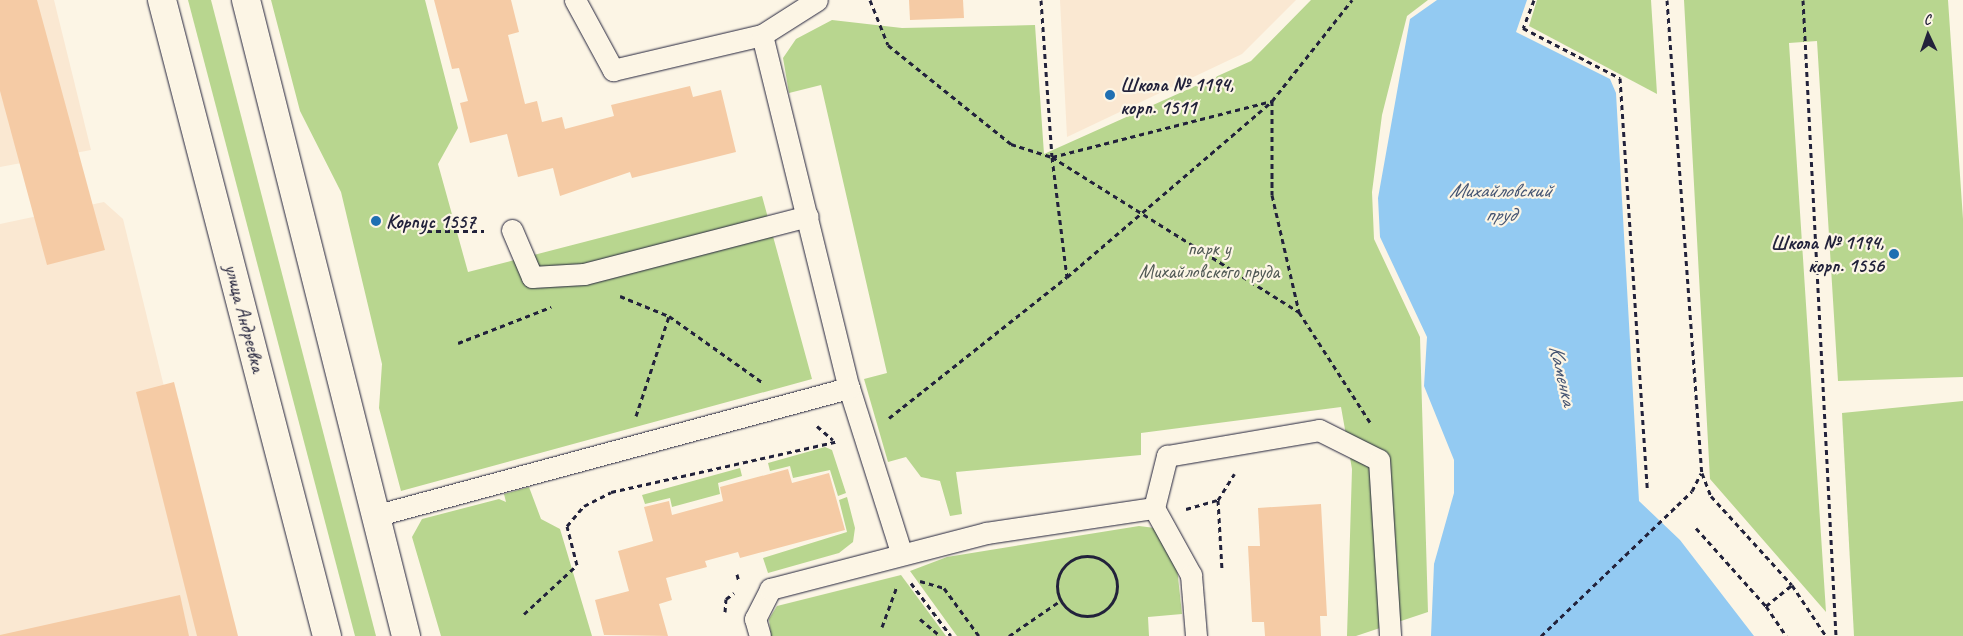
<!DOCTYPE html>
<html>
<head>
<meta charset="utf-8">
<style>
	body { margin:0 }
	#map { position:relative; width:1963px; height:636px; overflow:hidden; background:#fcf5e5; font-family:Caveat,sans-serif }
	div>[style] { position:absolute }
	.built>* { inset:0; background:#fae8d2 }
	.green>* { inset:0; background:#b8d68f }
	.water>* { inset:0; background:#93caf2 }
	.building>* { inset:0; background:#f5cba5 }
	.path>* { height:3px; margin-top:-1.5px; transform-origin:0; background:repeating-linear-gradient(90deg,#22223b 0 5px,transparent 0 9px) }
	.path>.ring { margin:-1.5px; padding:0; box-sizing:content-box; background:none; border:3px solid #22223b; border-radius:50% }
	.roads { filter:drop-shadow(0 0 1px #22223b) drop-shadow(0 0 1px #22223b) }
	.lane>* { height:21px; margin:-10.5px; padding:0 10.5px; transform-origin:10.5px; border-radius:10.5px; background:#fcf5e5 }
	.secondary>* { height:28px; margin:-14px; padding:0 14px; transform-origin:14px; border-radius:14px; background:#fcf5e5 }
	.dots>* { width:14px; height:14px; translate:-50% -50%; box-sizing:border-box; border:2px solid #fcf5e5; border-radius:50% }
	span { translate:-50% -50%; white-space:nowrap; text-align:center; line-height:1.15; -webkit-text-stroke:4.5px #fcf5e5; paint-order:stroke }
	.poi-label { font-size:20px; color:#22223b; font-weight:700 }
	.left { translate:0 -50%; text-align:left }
	.right { translate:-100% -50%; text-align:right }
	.park-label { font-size:20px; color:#4f5854 }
	.street-label { font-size:20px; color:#22223b }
	.water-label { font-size:21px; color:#445472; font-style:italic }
	.north { position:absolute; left:1903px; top:10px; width:50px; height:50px; -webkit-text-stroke:4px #fcf5e5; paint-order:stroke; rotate:357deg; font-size:14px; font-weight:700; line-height:20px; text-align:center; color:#22223b }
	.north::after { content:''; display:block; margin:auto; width:18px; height:22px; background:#22223b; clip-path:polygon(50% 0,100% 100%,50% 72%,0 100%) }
</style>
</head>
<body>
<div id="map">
	<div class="built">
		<div style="clip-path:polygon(0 0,54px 0,91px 150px,0 167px)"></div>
		<div style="clip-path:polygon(1060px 0,1296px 0,1242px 54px,1067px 137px)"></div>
		<div style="clip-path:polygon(104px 202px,123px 219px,225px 636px,0 636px,0 224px)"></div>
	</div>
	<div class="green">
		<div style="clip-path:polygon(188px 0,211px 0,376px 636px,355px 636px)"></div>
		<div style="clip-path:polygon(271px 0,425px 0,458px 128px,438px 164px,468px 272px,762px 196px,812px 379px,401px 491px,379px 408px,382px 364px,341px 192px,300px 111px)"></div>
		<div style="clip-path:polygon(1311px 0,1428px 0,1407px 16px,1382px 115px,1372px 192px,1374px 239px,1420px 337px,1428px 612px,1356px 636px,1347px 636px,1352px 469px,1341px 407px,1141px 433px,1141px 455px,956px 472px,962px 514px,950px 516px,940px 481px,921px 477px,906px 457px,888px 462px,864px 379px,887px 373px,821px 85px,789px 93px,783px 58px,796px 39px,832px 20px,902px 28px,1035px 25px,1044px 154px,1251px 61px)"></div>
		<div style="clip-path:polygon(1537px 0,1651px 0,1657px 94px,1529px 26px)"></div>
		<div style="clip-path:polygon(1684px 0,1948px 0,1963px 219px,1963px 377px,1838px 381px,1817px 41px,1789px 43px,1826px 612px,1710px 479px)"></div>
		<div style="clip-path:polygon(1963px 401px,1963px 636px,1854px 636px,1842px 413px)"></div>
		<div style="clip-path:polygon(825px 447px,832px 450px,846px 493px,838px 496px,830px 470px,793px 478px,790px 466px,770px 471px,768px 463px)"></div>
		<div style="clip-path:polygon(740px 468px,742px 476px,718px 483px,720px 494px,672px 507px,670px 498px,645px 504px,642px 495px)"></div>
		<div style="clip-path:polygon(529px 487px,541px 519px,560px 529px,592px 636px,441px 636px,412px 537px,422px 519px,499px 499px,506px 502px,504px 494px)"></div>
		<div style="clip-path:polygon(847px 497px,855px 528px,853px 542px,839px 553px,768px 573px,763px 558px,847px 532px,839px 500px)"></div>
		<div style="clip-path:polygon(1139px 526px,1163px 529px,1175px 549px,1182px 614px,1148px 617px,1149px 636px,957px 636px,910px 571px,947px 557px)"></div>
		<div style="clip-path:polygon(901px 575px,946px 636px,771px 636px,769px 619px,777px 606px)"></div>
	</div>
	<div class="water">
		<div style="clip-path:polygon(1437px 0,1527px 0,1516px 32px,1610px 79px,1616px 93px,1639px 501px,1680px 540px,1754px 636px,1431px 636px,1434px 564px,1454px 493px,1454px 460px,1424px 386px,1427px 337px,1380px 237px,1378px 198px,1410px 19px)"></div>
	</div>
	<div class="building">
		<div style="clip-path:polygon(0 0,37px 0,105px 250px,47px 265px,0 91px)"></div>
		<div style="clip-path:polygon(434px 0,511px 0,519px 32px,508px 35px,525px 104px,537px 101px,542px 122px,562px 117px,565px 129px,614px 116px,611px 105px,690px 86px,693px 97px,721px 90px,736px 152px,632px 178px,630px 172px,560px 196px,553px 168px,518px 177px,507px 134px,470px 143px,460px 103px,468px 101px,459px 68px,452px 69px)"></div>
		<div style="clip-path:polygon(909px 0,963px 0,964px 18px,910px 20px)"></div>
		<div style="clip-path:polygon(174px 382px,238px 636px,197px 636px,136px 392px)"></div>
		<div style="clip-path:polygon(788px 469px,792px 483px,829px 473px,845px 530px,740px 558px,738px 552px,705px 561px,707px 567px,666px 578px,672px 600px,659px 604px,668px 636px,604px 635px,595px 600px,629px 591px,618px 551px,653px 541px,644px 507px,669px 501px,672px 515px,723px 501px,720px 487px)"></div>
		<div style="clip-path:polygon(1321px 504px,1327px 616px,1320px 616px,1321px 636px,1265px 636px,1264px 622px,1252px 622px,1248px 546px,1260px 546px,1258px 508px)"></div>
		<div style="clip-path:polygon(180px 595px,189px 636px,0 636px,0 635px)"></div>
	</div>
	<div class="path">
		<div style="left:870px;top:0;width:48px;rotate:68.2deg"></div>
		<div style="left:888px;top:45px;width:158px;rotate:38.8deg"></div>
		<div style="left:1011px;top:144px;width:43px;rotate:17.6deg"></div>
		<div style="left:1052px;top:157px;width:292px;rotate:32.1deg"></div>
		<div style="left:1041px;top:0;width:157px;rotate:86deg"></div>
		<div style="left:1052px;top:157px;width:121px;rotate:82.9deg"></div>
		<div style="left:1534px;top:0;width:30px;rotate:111deg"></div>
		<div style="left:1523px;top:28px;width:109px;rotate:27.3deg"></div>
		<div style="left:1620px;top:78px;width:412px;rotate:86.2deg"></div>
		<div style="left:1667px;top:0;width:474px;rotate:85.8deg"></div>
		<div style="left:1702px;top:473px;width:25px;rotate:69deg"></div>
		<div style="left:1711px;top:496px;width:120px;rotate:47.7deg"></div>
		<div style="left:1792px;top:585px;width:61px;rotate:56.3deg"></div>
		<div style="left:1803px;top:0;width:637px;rotate:87.03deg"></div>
		<div style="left:1052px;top:157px;width:227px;rotate:-14.3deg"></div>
		<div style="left:1272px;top:101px;width:94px;rotate:90deg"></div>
		<div style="left:1272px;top:195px;width:120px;rotate:77deg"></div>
		<div style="left:1299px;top:312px;width:131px;rotate:57.2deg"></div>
		<div style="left:427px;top:231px;width:57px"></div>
		<div style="left:620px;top:296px;width:53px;rotate:22.2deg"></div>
		<div style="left:669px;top:316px;width:114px;rotate:35.4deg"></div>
		<div style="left:458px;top:343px;width:100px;rotate:-21.2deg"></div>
		<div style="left:636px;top:416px;width:105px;rotate:-71.7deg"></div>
		<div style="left:889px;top:418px;width:227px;rotate:-38.4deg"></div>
		<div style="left:1067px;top:277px;width:270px;rotate:-40.6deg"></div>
		<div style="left:1272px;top:101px;width:129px;rotate:-51.6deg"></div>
		<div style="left:817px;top:426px;width:21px;rotate:41deg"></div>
		<div style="left:1218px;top:500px;width:70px;rotate:86.7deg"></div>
		<div style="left:1186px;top:509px;width:33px;rotate:-16deg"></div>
		<div style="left:1218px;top:500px;width:31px;rotate:-58deg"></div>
		<div style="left:1696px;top:528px;width:105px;rotate:48.1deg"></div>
		<div style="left:1766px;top:606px;width:36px;rotate:56deg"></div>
		<div class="ring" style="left:1057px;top:556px;width:57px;height:57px"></div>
		<div style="left:737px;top:574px;width:8px;rotate:76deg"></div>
		<div style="left:920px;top:581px;width:25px;rotate:16deg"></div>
		<div style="left:944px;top:588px;width:59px;rotate:53.9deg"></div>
		<div style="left:911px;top:583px;width:66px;rotate:53deg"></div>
		<div style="left:1766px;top:606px;width:33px;rotate:-39deg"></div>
		<div style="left:725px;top:612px;width:13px;rotate:-86deg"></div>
		<div style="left:726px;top:599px;width:10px;rotate:-37deg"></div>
		<div style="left:524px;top:614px;width:72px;rotate:-42.8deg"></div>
		<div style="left:577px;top:565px;width:40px;rotate:-104.4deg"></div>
		<div style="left:567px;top:526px;width:26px;rotate:-50deg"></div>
		<div style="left:584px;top:506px;width:30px;rotate:-27deg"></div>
		<div style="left:611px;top:492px;width:230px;rotate:-12.6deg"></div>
		<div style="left:920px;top:619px;width:26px;rotate:40deg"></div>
		<div style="left:882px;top:627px;width:44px;rotate:-69.9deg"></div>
		<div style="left:1009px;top:636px;width:62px;rotate:-34.5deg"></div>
		<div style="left:1541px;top:636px;width:209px;rotate:-43.8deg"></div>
		<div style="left:1692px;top:491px;width:20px;rotate:-63deg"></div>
	</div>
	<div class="roads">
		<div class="lane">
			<div style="left:575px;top:0;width:80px;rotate:61.5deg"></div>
			<div style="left:613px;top:70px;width:153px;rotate:-13.2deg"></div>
			<div style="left:762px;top:35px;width:364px;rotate:76.2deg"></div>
			<div style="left:849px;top:388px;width:172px;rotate:72.4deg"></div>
			<div style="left:762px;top:35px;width:65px;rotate:-32.5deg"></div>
			<div style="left:512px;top:230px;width:51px;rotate:66.9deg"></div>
			<div style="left:532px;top:277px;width:52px;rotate:-3.3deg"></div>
			<div style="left:584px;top:274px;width:231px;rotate:-14.5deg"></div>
			<div style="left:1154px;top:508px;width:54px;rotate:-76deg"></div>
			<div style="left:1167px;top:456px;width:154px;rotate:-9.7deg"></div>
			<div style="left:1319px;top:430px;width:67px;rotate:26.6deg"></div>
			<div style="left:1379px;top:460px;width:176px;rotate:86.4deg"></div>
			<div style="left:374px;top:516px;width:492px;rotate:-15.1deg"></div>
			<div style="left:760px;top:636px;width:18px;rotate:-106deg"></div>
			<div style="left:755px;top:619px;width:34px;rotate:-63deg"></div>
			<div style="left:770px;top:589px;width:223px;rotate:-14.5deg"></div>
			<div style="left:986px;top:533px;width:170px;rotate:-8.5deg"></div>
			<div style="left:1154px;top:508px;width:77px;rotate:61.1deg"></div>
			<div style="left:1191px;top:575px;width:61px;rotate:85.3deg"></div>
		</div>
		<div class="secondary">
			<div style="left:162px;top:0;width:657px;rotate:75.46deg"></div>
			<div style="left:246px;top:0;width:656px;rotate:75.88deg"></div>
		</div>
	</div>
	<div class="dots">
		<div style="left:1110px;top:95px;background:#1f6fb2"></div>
		<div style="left:376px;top:221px;background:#1f6fb2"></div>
		<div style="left:1894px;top:254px;background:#1f6fb2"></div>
	</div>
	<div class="poi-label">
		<span class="left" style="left:1120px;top:96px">Школа № 1194,<br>корп. 1511</span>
		<span class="left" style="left:386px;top:221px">Корпус 1557</span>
		<span class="right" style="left:1884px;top:254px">Школа № 1194,<br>корп. 1556</span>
	</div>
	<div class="park-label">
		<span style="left:1209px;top:260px">парк у<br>Михайловского пруда</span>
	</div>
	<div class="street-label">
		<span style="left:245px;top:318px;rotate:75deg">улица Андреевка</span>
	</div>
	<div class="water-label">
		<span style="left:1500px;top:202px">Михайловский<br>пруд</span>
		<span style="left:1563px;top:375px;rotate:77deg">Каменка</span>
	</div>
	<div class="north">С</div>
</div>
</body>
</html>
